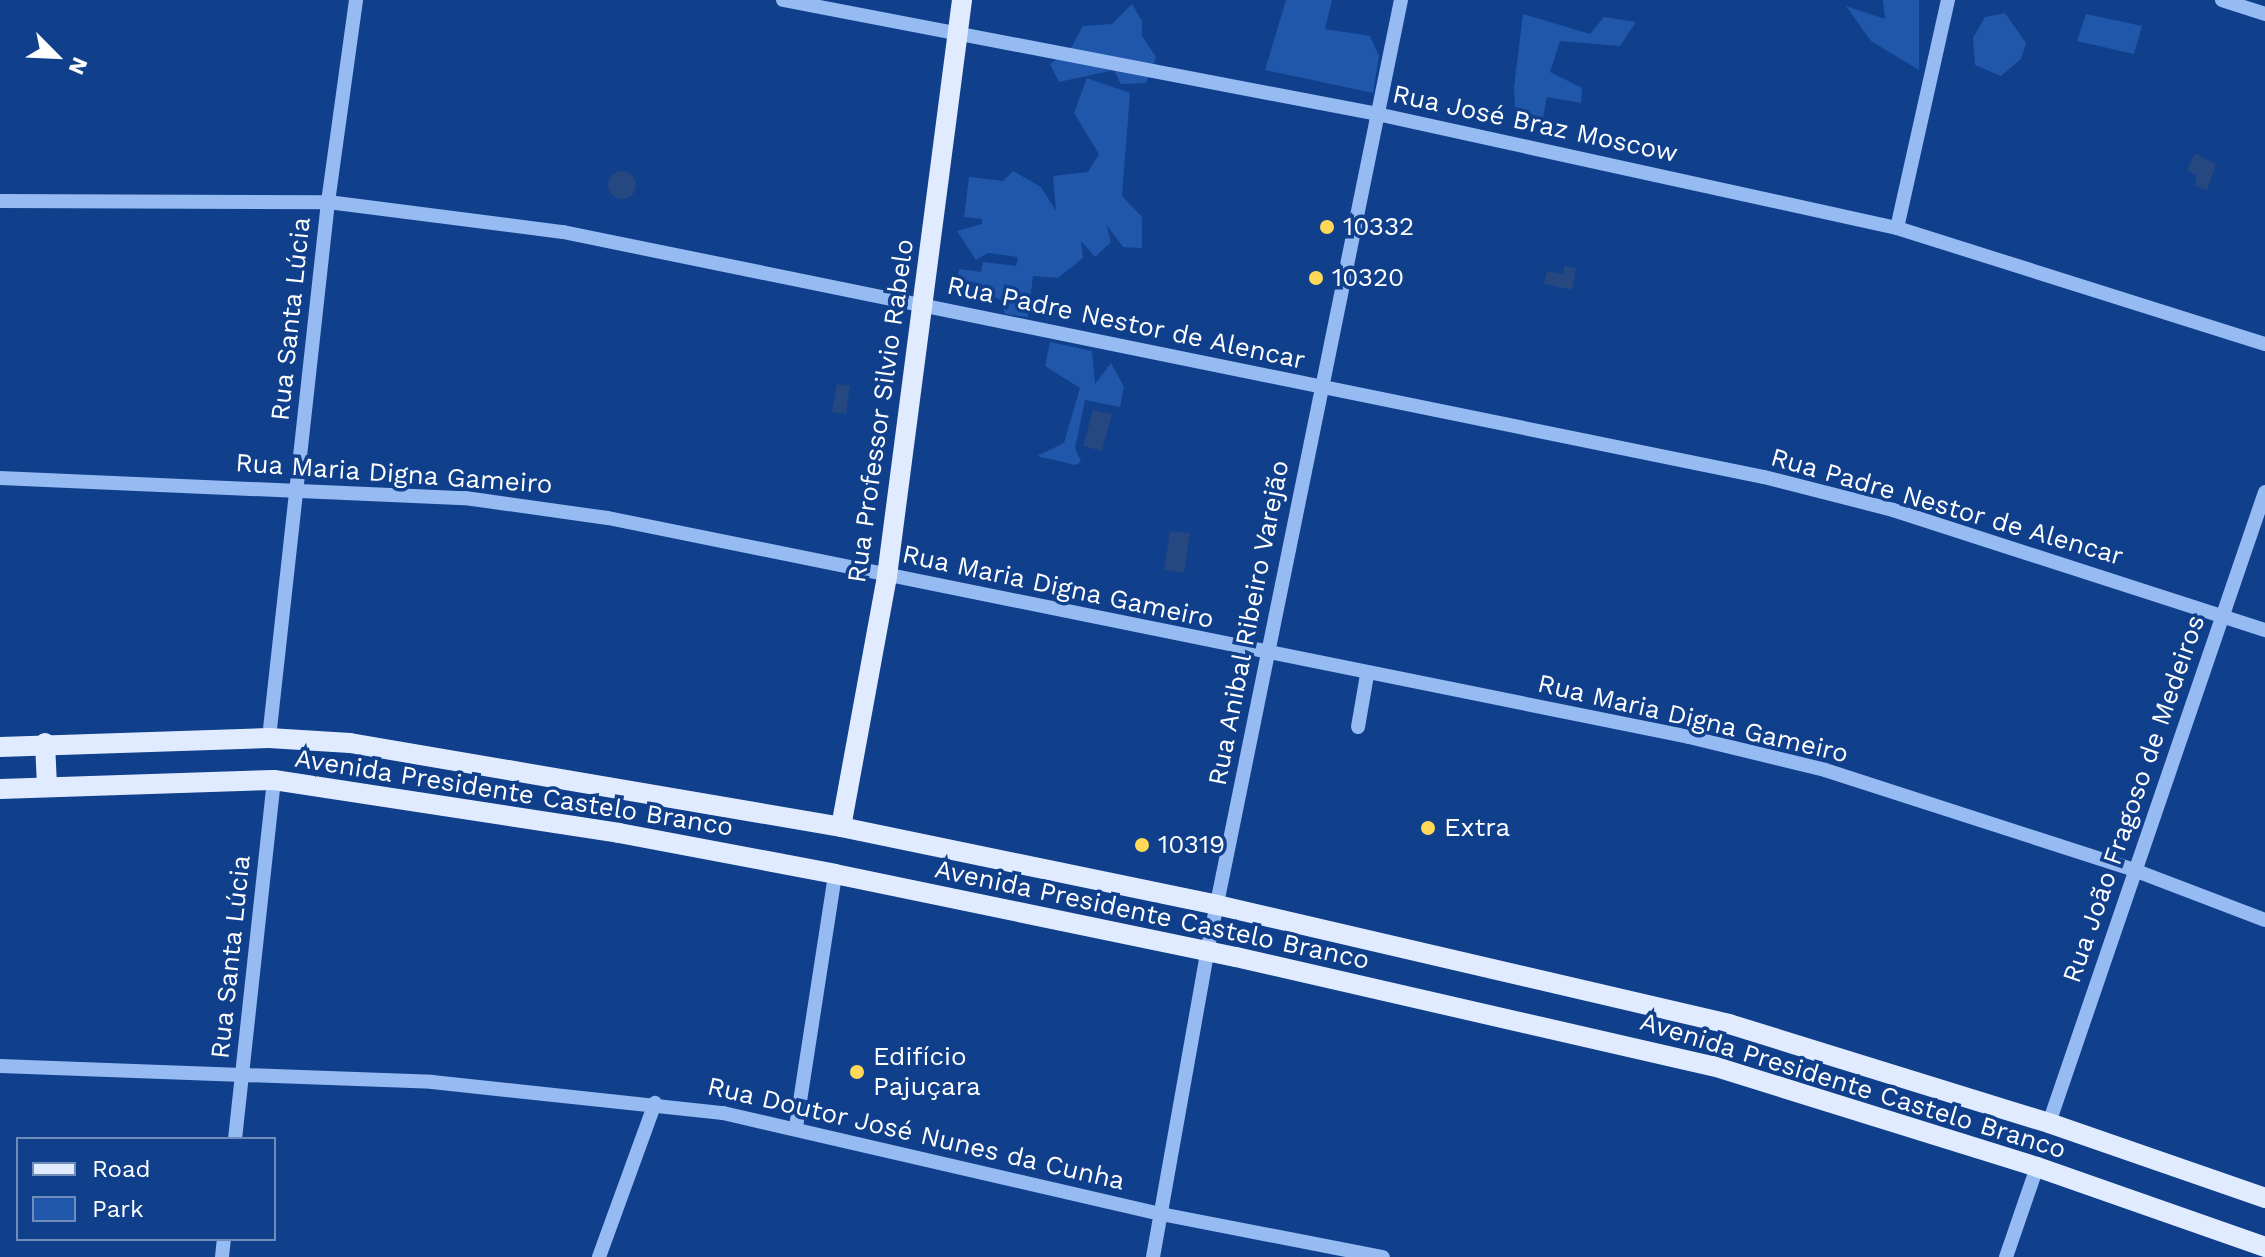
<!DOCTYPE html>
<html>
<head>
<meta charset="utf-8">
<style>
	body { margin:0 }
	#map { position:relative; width:2265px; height:1257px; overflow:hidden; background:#103f8c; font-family:"Work Sans",sans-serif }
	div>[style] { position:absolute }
	.green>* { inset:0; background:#2157ab }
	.water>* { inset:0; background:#254881 }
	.round { border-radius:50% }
	.minor>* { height:14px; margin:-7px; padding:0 7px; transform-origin:7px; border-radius:7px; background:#96baf2 }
	.major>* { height:20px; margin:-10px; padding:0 10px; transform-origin:10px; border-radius:10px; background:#e1ebff }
	.dots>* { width:22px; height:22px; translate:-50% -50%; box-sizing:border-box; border:4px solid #103f8c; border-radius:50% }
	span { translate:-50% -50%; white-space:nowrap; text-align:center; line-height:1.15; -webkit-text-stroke:7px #103f8c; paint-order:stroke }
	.street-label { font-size:26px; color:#fff }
	.poi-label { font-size:26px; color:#fff }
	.left { translate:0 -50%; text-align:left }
	.legend { position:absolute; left:16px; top:1137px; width:260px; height:104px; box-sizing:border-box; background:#103f8c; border:2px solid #708cba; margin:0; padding:10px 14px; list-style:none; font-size:24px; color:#fff }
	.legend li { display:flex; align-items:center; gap:16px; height:40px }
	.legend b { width:40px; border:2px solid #708cba }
	.north { position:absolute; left:16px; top:16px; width:80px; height:80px; -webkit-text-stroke:6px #103f8c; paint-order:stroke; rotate:114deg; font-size:22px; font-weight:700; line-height:32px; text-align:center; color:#fff }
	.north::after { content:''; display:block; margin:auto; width:28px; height:36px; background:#fff; clip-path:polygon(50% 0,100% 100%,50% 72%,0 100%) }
</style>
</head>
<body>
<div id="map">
	<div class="green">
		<div style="clip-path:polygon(1286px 0,1332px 0,1325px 29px,1370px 36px,1379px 56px,1373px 93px,1265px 70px)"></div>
		<div style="clip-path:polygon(1883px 0,1919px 0,1919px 70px,1871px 41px,1846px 6px,1885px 19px)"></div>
		<div style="clip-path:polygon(1132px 4px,1142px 21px,1142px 36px,1156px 57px,1146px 83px,1121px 84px,1114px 70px,1059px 82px,1050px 64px,1070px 50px,1083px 26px,1112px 24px)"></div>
		<div style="clip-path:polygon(2005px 13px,2026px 43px,2021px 59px,2001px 76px,1975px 65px,1973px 38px,1985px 17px)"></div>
		<div style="clip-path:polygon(1523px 14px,1590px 34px,1604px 17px,1636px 22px,1620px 46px,1560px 41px,1550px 72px,1582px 88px,1581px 103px,1547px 97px,1542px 123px,1528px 128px,1516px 123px,1514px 88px)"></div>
		<div style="clip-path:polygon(2086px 14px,2142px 26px,2134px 54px,2077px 41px)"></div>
		<div style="clip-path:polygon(1087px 78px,1130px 93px,1122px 196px,1142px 217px,1142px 248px,1123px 247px,1106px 224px,1111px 242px,1095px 257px,1081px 241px,1083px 258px,1058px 278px,1033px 276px,1028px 317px,1005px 314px,1001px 300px,989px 295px,955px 297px,959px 269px,981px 272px,983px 262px,1016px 266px,1018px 257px,988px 253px,976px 260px,957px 231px,982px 224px,982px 219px,964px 217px,969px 177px,1003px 181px,1013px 171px,1041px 187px,1056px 211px,1053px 176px,1088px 172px,1099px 154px,1074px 113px)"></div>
		<div style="clip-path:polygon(1050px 342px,1092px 351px,1095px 384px,1111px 363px,1124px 387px,1120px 407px,1085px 400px,1075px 448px,1081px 462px,1075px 465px,1037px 456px,1064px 443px,1080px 388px,1045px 366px)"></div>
	</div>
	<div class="water">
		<div style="clip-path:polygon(2195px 153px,2216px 164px,2207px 190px,2195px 186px,2197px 176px,2187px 170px)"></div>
		<div class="round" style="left:608px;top:171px;width:28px;height:28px"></div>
		<div style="clip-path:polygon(1564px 266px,1576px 268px,1572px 290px,1544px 284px,1547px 271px,1563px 274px)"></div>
		<div style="clip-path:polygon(837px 384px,850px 386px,846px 414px,832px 412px)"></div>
		<div style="clip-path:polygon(1093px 410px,1112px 414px,1102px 451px,1083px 446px)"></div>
		<div style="clip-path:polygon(1170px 531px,1190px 533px,1184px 573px,1164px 570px)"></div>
	</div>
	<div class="minor">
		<div style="left:783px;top:0;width:605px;rotate:10.86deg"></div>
		<div style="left:1377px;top:114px;width:532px;rotate:12.37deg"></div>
		<div style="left:1897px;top:228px;width:386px;rotate:17.5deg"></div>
		<div style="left:2222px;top:0;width:45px;rotate:18deg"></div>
		<div style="left:0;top:201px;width:328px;rotate:0.2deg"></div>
		<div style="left:328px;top:202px;width:237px;rotate:7.3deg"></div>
		<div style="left:563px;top:232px;width:1226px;rotate:11.53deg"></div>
		<div style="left:1764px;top:477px;width:133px;rotate:14.3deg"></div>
		<div style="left:1893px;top:510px;width:391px;rotate:17.9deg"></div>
		<div style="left:1897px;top:228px;width:234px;rotate:-77.4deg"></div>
		<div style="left:0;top:478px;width:465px;rotate:2.5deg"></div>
		<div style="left:465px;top:498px;width:144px;rotate:8deg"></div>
		<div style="left:608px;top:518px;width:1103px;rotate:11.45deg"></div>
		<div style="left:1689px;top:737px;width:140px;rotate:13.6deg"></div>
		<div style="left:1825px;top:770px;width:325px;rotate:17.9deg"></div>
		<div style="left:2134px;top:870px;width:140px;rotate:20.9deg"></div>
		<div style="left:1358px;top:727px;width:53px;rotate:-80.2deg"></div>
		<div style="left:269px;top:738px;width:539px;rotate:-83.72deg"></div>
		<div style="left:328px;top:202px;width:204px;rotate:-82.1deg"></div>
		<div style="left:0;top:1066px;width:432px;rotate:2.1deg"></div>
		<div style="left:432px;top:1082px;width:293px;rotate:6.1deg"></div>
		<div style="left:723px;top:1113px;width:449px;rotate:13deg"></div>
		<div style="left:1161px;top:1214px;width:226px;rotate:11deg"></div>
		<div style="left:2049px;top:1123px;width:667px;rotate:-71.1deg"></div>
		<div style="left:796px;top:1127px;width:256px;rotate:-81.2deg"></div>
		<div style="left:235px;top:1139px;width:361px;rotate:-83.8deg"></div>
		<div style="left:222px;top:1257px;width:18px;rotate:-84deg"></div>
		<div style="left:599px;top:1257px;width:164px;rotate:-70deg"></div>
		<div style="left:1153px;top:1257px;width:329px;rotate:-79.9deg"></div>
		<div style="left:1211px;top:933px;width:952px;rotate:-78.49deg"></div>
		<div style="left:2006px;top:1257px;width:95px;rotate:-71deg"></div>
	</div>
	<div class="major">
		<div style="left:45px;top:743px;width:43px;rotate:87.3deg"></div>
		<div style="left:0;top:747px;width:269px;rotate:-1.9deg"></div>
		<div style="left:269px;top:738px;width:81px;rotate:3.5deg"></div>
		<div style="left:350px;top:743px;width:498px;rotate:9.7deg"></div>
		<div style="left:841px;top:827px;width:384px;rotate:11.7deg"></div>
		<div style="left:1217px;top:905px;width:526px;rotate:13.08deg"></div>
		<div style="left:1729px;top:1024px;width:335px;rotate:17.2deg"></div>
		<div style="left:2049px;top:1123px;width:229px;rotate:19.1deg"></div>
		<div style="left:0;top:789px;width:274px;rotate:-1.9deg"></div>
		<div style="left:274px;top:780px;width:349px;rotate:8.7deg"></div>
		<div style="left:619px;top:833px;width:220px;rotate:10.7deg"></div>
		<div style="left:835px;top:874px;width:409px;rotate:11.7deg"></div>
		<div style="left:1236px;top:957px;width:489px;rotate:12.9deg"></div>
		<div style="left:1713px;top:1066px;width:339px;rotate:17.3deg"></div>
		<div style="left:2037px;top:1167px;width:242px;rotate:19.3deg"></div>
		<div style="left:841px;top:827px;width:255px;rotate:-79.6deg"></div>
		<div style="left:887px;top:576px;width:581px;rotate:-82.58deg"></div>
	</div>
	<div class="dots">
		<div style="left:1327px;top:227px;background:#ffd857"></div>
		<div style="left:1316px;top:278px;background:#ffd857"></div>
		<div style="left:1428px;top:828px;background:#ffd857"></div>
		<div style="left:1142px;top:845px;background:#ffd857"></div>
		<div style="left:857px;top:1072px;background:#ffd857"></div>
	</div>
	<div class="street-label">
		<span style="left:1535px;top:124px;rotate:12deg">Rua José Braz Moscow</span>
		<span style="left:291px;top:319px;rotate:-84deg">Rua Santa Lúcia</span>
		<span style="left:1126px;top:323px;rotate:12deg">Rua Padre Nestor de Alencar</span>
		<span style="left:881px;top:411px;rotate:-82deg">Rua Professor Silvio Rabelo</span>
		<span style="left:394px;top:474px;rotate:4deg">Rua Maria Digna Gameiro</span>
		<span style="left:1947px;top:507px;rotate:16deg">Rua Padre Nestor de Alencar</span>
		<span style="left:1058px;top:587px;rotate:12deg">Rua Maria Digna Gameiro</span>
		<span style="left:1249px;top:623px;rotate:-79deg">Rua Anibal Ribeiro Varejão</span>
		<span style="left:1693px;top:719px;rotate:13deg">Rua Maria Digna Gameiro</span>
		<span style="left:514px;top:793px;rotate:9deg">Avenida Presidente Castelo Branco</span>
		<span style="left:2134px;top:799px;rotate:-71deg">Rua João Fragoso de Medeiros</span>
		<span style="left:1152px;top:915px;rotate:12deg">Avenida Presidente Castelo Branco</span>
		<span style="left:231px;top:957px;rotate:-84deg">Rua Santa Lúcia</span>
		<span style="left:1853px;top:1086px;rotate:17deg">Avenida Presidente Castelo Branco</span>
		<span style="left:916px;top:1134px;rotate:13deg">Rua Doutor José Nunes da Cunha</span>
	</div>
	<div class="poi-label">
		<span class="left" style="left:1343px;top:227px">10332</span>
		<span class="left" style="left:1332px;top:278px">10320</span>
		<span class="left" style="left:1444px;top:828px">Extra</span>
		<span class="left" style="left:1158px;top:845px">10319</span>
		<span class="left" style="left:873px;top:1072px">Edifício<br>Pajuçara</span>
	</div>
	<ul class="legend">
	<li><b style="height:10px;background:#e1ebff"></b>Road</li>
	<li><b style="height:22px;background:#2157ab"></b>Park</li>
	</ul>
	<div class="north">N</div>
</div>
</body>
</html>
